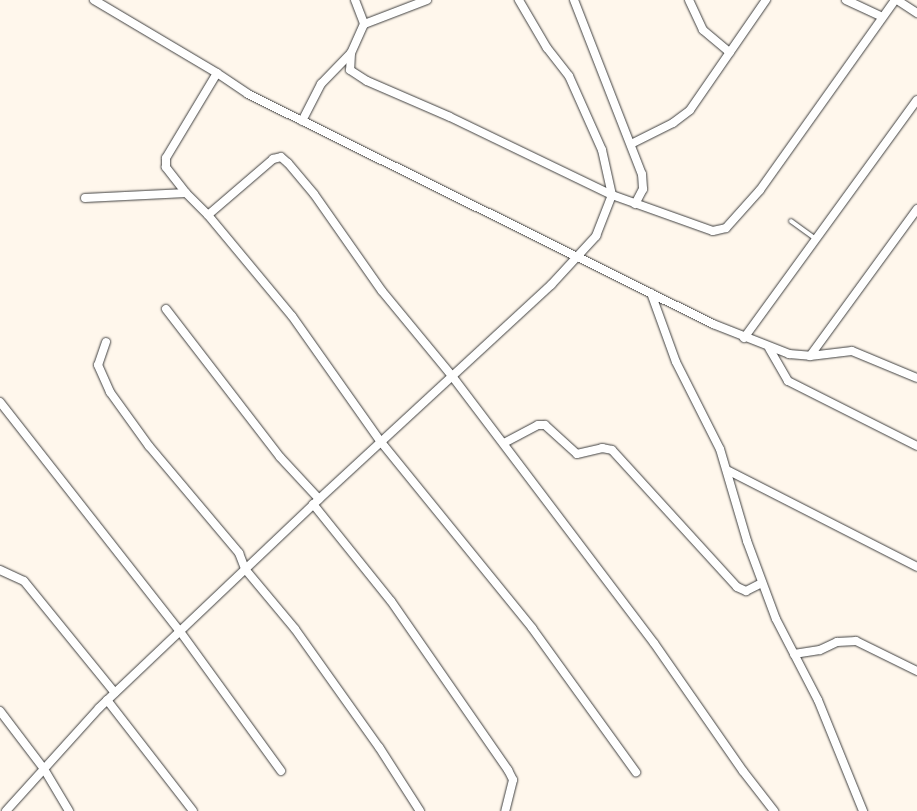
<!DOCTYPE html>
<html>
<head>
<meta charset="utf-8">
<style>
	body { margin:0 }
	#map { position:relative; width:917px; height:811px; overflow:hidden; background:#fff7ec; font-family:"Noto Serif",serif }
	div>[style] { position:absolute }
	.roads { filter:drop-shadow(0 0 1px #3f3f3f) drop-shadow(0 0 1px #3f3f3f) }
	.lane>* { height:4px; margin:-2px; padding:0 2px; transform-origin:2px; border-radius:2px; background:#fff }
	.street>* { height:8px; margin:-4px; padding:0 4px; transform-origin:4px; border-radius:4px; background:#fff }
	span { translate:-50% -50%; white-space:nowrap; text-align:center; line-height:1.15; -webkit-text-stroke:5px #fff; paint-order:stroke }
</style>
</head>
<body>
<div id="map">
	<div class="roads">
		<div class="lane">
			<div style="left:791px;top:221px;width:31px;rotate:36deg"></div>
		</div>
		<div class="street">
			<div style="left:94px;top:0;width:143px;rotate:30.7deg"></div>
			<div style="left:217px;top:73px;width:37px;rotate:34deg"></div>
			<div style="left:248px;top:94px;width:519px;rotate:26.32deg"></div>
			<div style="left:713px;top:324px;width:82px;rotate:21.5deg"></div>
			<div style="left:789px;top:354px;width:21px;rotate:5deg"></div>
			<div style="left:810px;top:356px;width:42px;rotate:-6.8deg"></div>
			<div style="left:852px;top:351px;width:70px;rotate:22.6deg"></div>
			<div style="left:355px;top:0;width:26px;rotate:69deg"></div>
			<div style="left:427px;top:0;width:67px;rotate:159.1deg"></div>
			<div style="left:364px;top:24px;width:32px;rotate:114deg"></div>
			<div style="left:351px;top:53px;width:17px;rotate:93deg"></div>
			<div style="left:350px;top:70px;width:20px;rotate:33deg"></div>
			<div style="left:367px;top:81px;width:90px;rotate:23.4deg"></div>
			<div style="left:450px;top:117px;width:180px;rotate:25.7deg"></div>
			<div style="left:612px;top:195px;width:107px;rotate:19.6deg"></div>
			<div style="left:713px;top:231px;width:13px;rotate:-13deg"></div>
			<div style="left:726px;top:228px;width:51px;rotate:-48.2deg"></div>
			<div style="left:760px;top:190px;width:233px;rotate:-54.6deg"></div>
			<div style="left:574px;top:0;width:187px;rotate:68.7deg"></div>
			<div style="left:642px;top:174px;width:15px;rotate:86deg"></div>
			<div style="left:643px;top:189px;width:17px;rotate:118deg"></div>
			<div style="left:689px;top:0;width:33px;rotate:65deg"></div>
			<div style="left:703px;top:30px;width:35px;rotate:40deg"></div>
			<div style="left:846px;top:0;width:40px;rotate:25deg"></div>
			<div style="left:897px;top:0;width:24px;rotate:33deg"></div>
			<div style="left:302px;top:121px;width:42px;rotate:-62.8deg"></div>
			<div style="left:321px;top:84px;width:43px;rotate:-45.9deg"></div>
			<div style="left:631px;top:144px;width:47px;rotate:-26.6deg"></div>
			<div style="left:673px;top:123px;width:21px;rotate:-37deg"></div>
			<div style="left:690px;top:110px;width:134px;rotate:-55.4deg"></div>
			<div style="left:186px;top:193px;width:33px;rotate:-128deg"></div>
			<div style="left:166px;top:167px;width:9px;rotate:-90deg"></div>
			<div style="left:166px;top:158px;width:99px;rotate:-59deg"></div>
			<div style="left:85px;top:198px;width:101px;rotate:-2.8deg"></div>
			<div style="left:186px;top:193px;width:31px;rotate:45deg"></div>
			<div style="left:208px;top:215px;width:86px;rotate:-40.7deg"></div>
			<div style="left:273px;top:159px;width:8px;rotate:-14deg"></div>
			<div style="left:281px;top:157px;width:9px;rotate:41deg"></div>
			<div style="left:288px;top:163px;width:40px;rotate:50deg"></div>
			<div style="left:314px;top:194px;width:118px;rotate:55deg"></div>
			<div style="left:382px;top:291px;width:110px;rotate:50.5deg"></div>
			<div style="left:452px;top:376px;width:335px;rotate:52.9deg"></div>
			<div style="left:654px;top:643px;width:156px;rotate:55.2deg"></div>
			<div style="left:743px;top:771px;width:51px;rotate:52.2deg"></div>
			<div style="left:208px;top:215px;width:131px;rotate:50.3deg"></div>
			<div style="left:292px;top:316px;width:154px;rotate:54.8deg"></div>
			<div style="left:381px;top:442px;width:240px;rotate:50.9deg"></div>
			<div style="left:532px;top:628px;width:178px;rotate:54.2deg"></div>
			<div style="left:651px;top:293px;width:73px;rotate:70.1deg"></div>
			<div style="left:676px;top:362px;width:97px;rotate:63.2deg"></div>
			<div style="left:720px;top:449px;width:96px;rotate:73.6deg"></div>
			<div style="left:747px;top:541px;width:83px;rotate:69.6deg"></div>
			<div style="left:776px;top:619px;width:91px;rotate:62.6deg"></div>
			<div style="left:818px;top:700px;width:120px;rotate:67.9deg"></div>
			<div style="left:166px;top:309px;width:187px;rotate:52.4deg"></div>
			<div style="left:280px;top:457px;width:57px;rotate:47.1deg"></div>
			<div style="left:744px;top:338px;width:294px;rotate:-54deg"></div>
			<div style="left:106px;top:342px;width:24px;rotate:109deg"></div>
			<div style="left:98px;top:365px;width:30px;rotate:66deg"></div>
			<div style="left:110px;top:392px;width:67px;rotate:54.2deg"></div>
			<div style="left:149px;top:446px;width:140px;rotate:49.9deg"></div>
			<div style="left:239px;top:553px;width:17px;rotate:69deg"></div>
			<div style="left:245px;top:569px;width:78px;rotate:50.2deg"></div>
			<div style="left:295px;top:629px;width:145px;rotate:54.6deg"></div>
			<div style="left:379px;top:747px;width:76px;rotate:57.4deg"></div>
			<div style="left:769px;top:348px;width:38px;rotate:60deg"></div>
			<div style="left:788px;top:381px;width:144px;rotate:26.7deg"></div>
			<div style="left:810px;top:356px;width:182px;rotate:-53.9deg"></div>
			<div style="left:0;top:402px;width:290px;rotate:51.9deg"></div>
			<div style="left:179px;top:630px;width:174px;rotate:54.1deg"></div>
			<div style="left:504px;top:443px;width:38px;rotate:-28deg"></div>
			<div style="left:538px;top:425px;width:7px"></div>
			<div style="left:545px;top:425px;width:43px;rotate:42.2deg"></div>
			<div style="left:577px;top:454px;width:26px;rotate:-13deg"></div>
			<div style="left:602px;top:448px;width:10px;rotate:11deg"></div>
			<div style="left:612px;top:450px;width:185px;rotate:47.6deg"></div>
			<div style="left:737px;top:587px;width:10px;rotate:24deg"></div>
			<div style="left:746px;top:591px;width:18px;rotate:-27deg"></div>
			<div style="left:727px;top:470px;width:213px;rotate:27deg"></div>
			<div style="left:313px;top:504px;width:124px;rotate:51.2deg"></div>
			<div style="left:391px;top:601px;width:206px;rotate:55.3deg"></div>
			<div style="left:508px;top:770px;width:11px;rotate:63deg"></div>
			<div style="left:513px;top:780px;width:32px;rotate:104deg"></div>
			<div style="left:0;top:570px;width:26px;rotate:25deg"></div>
			<div style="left:24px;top:581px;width:144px;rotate:50.9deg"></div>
			<div style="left:794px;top:654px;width:26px;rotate:-9deg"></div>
			<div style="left:820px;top:650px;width:19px;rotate:-25deg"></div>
			<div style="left:837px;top:642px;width:19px;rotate:-3deg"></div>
			<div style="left:856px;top:641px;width:68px;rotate:26.2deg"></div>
			<div style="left:107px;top:700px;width:140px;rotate:52.2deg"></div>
			<div style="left:0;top:711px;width:73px;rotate:52.8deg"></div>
			<div style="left:44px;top:769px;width:49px;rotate:59.2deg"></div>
			<div style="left:6px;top:811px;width:139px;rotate:-47.9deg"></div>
			<div style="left:99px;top:708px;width:303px;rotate:-43.5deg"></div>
			<div style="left:319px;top:499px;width:316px;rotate:-42.7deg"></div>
			<div style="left:551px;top:285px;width:67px;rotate:-47.4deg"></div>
			<div style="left:596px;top:236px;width:44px;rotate:-68.7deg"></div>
			<div style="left:612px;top:195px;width:46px;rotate:-102.5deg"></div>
			<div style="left:602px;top:150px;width:81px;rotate:-114deg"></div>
			<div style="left:569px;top:76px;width:36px;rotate:-128deg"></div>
			<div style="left:547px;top:48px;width:56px;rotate:-120.3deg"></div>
		</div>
	</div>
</div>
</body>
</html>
